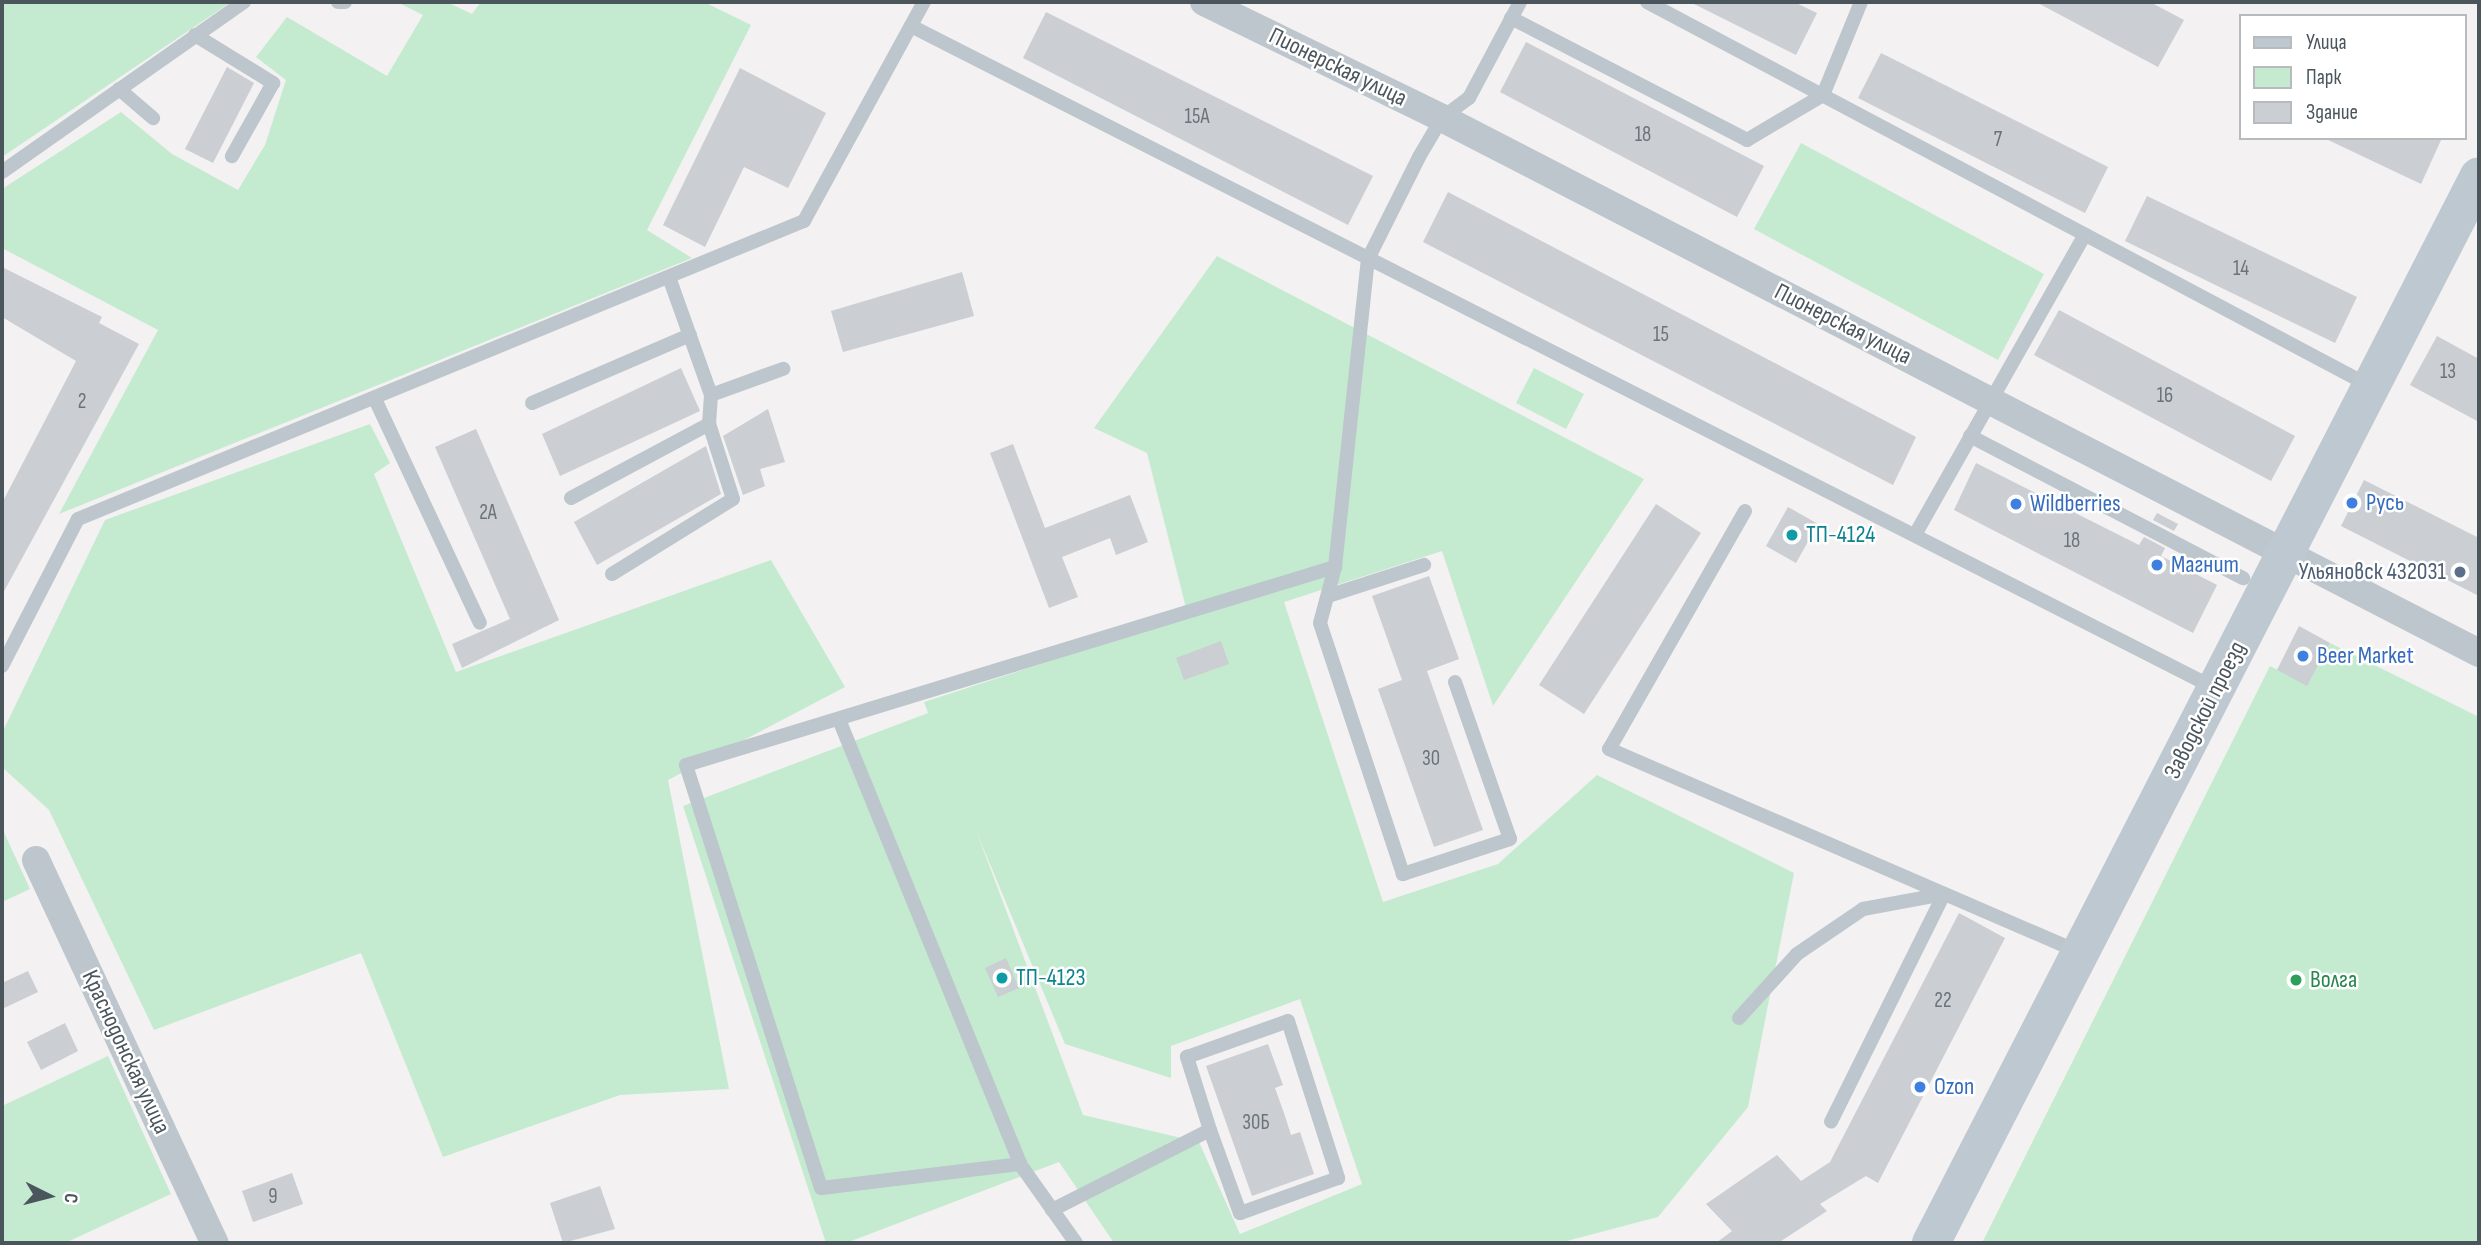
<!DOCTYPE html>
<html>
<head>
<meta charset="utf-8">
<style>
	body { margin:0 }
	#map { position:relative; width:2481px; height:1245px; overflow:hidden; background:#f3f1f1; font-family:"Sofia Sans Condensed",sans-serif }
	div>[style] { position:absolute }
	.green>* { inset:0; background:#c4ebd0 }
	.building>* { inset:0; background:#cbced2 }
	.lane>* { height:14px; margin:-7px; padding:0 7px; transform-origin:7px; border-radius:7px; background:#bdc6cc }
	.street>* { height:28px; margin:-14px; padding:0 14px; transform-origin:14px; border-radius:14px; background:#bdc6cc }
	.secondary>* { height:38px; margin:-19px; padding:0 19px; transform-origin:19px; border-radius:19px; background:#bec8d0 }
	.dots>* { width:19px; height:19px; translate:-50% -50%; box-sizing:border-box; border:4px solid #fff; border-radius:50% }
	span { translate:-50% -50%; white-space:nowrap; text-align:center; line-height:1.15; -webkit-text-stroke:5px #fff; paint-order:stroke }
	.number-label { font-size:21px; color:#6a737a }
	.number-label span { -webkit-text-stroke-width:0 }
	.street-label { font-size:24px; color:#4a555c }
	.shop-label { font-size:24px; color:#366cbe }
	.left { translate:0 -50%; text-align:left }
	.culture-label { font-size:24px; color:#0d838f }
	.service-label { font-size:24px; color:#4e5e75 }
	.right { translate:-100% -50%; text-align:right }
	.leisure-label { font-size:24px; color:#27864d }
	.frame { position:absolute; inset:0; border:4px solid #4a555c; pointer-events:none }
	.legend { position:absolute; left:2239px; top:14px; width:228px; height:126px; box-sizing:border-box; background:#fff; border:2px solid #b7bbbe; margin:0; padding:9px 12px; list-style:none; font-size:21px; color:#4a555c }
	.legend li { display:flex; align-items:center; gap:14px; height:35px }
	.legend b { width:35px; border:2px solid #b7bbbe }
	.north { position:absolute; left:14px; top:1161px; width:70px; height:70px; -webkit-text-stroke:5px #fff; paint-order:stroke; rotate:96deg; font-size:19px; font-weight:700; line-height:28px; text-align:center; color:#4a555c }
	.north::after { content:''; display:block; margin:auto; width:24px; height:32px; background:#4a555c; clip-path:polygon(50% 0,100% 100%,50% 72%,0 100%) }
</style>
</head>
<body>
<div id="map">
	<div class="green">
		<div style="clip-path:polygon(2px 2px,231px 2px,2px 157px)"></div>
		<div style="clip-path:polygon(397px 2px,447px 2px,472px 14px,481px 2px,704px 2px,751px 25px,647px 230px,692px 258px,59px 514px,158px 330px,2px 248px,2px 189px,121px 112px,172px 154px,238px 190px,265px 145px,286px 80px,256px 57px,287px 17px,387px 76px,423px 15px)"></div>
		<div style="clip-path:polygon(1801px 143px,2044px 274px,1998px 360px,1754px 229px)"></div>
		<div style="clip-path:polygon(evenodd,1217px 256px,1644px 479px,1493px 706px,1442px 551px,1284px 602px,1383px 902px,1498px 864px,1597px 775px,1794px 873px,1748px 1107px,1658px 1217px,1559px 1243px,1114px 1243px,1059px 1162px,846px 1243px,826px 1243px,683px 806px,928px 713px,924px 702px,1188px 616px,1147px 453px,1094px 428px,1217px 256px,977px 833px,1065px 1044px,1171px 1078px,1171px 1046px,1300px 999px,1362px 1184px,1240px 1234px,1199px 1142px,1083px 1115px,977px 833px)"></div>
		<div style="clip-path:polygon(1534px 368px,1584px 394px,1566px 429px,1516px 403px)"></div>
		<div style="clip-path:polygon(370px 424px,390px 463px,374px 474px,456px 672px,771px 560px,845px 687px,668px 780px,729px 1089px,620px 1095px,443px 1157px,361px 953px,154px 1030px,49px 810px,2px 767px,2px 733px,105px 520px)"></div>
		<div style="clip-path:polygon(2330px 643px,2479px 717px,2479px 1243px,1982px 1243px,2270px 666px,2307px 685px)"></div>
		<div style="clip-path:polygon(2px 828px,30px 889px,2px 902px)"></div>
		<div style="clip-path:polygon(108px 1056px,171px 1194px,65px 1243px,2px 1243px,2px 1106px)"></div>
	</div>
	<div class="building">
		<div style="clip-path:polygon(1690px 2px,1794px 2px,1817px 13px,1796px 55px)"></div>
		<div style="clip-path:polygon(2036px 2px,2150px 2px,2184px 20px,2158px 67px)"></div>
		<div style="clip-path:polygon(1046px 12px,1373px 176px,1348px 225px,1023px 58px)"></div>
		<div style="clip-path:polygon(1526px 42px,1764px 166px,1737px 217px,1500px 92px)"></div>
		<div style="clip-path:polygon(1881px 53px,2108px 167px,2085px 213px,1858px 98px)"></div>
		<div style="clip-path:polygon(227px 67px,254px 83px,213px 163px,185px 149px)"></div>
		<div style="clip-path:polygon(740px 68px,826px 113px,788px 188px,744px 167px,705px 247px,663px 225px)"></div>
		<div style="clip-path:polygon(2324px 138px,2442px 138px,2421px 184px)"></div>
		<div style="clip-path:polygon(1448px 192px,1916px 437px,1893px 485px,1423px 242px)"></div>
		<div style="clip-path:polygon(2147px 196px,2357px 297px,2335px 343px,2125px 241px)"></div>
		<div style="clip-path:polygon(2px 267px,102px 317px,99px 323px,139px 344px,2px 595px,2px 503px,76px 361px,2px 317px)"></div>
		<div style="clip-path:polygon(962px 272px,974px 316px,843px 352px,831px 311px)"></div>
		<div style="clip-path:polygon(2059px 310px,2295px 436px,2271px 481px,2034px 355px)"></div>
		<div style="clip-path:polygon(2437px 336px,2479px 359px,2479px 422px,2410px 385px)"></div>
		<div style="clip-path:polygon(681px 368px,700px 411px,560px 476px,542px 434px)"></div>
		<div style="clip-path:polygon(768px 409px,785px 462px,760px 469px,765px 486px,743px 495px,723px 436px)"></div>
		<div style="clip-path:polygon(476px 429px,559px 620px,462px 668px,452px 644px,510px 619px,435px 447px)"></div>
		<div style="clip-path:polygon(1013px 444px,1045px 528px,1130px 495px,1148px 542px,1116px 555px,1110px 538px,1062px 557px,1078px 597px,1049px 608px,990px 453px)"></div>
		<div style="clip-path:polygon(706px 446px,721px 494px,597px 565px,574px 522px)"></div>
		<div style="clip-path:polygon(1976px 463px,2139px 545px,2144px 537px,2165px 548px,2161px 556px,2217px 585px,2193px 633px,1954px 510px)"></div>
		<div style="clip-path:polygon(2364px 480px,2479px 538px,2479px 596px,2341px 526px)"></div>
		<div style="clip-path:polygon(1656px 504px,1701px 533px,1584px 714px,1539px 685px)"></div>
		<div style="clip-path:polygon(1788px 507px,1818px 524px,1796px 563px,1766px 546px)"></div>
		<div style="clip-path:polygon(2157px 513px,2178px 524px,2174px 531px,2153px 520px)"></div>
		<div style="clip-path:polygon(1429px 576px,1459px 659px,1427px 671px,1483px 830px,1434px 847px,1378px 689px,1402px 680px,1372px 596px)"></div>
		<div style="clip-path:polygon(2299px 626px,2330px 643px,2307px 686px,2277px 670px)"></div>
		<div style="clip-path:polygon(1221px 641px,1229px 664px,1184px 680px,1176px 658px)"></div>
		<div style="clip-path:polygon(1959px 913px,2005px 938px,1878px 1183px,1866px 1176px,1820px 1204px,1827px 1211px,1778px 1243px,1716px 1243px,1732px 1231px,1706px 1204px,1777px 1155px,1801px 1181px,1830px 1162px)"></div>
		<div style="clip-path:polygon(1006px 958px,1019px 988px,998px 997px,985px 968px)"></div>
		<div style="clip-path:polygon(28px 971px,38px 992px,2px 1009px,2px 983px)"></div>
		<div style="clip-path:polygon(65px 1023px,78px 1051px,41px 1070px,27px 1042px)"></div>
		<div style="clip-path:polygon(1268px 1044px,1283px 1085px,1275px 1088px,1284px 1113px,1291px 1135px,1300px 1132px,1314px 1174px,1252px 1196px,1206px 1066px)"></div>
		<div style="clip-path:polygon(292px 1173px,303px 1204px,253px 1222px,242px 1191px)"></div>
		<div style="clip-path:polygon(600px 1186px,615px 1229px,563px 1243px,550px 1203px)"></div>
	</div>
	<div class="lane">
		<div style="left:338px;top:2px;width:7px"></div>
		<div style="left:1647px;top:2px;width:819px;rotate:27.97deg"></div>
		<div style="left:1511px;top:18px;width:266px;rotate:27.3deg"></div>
		<div style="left:1747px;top:140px;width:88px;rotate:-30.6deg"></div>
		<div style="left:1823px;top:95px;width:100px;rotate:-67.8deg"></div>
		<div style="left:911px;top:26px;width:1462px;rotate:26.92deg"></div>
		<div style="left:195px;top:35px;width:92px;rotate:31.6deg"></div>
		<div style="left:273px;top:83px;width:84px;rotate:119.3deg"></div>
		<div style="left:119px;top:89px;width:45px;rotate:40.5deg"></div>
		<div style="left:2px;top:172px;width:296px;rotate:-35.1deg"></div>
		<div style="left:711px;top:395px;width:77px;rotate:-19.9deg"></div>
		<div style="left:375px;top:399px;width:247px;rotate:64.9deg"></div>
		<div style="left:532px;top:403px;width:172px;rotate:-23.3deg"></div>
		<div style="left:1970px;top:436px;width:308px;rotate:27.5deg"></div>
		<div style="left:571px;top:498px;width:157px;rotate:-28.2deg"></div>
		<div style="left:1745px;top:511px;width:274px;rotate:119.7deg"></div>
		<div style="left:1609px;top:749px;width:512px;rotate:23.36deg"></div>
		<div style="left:1916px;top:533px;width:343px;rotate:-60.5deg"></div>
		<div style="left:612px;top:574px;width:142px;rotate:-31.8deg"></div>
		<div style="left:733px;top:499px;width:79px;rotate:-107.7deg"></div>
		<div style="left:709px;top:424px;width:29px;rotate:-86deg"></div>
		<div style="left:711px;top:395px;width:122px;rotate:-109.6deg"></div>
		<div style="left:1331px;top:595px;width:98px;rotate:-17.9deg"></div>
		<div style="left:2px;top:666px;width:165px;rotate:-62.7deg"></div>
		<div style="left:78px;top:519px;width:785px;rotate:-22.32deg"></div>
		<div style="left:804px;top:221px;width:250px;rotate:-61.3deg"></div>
		<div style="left:1455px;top:682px;width:166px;rotate:70.7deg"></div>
		<div style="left:1510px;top:839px;width:113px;rotate:161.9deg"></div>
		<div style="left:1403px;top:874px;width:264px;rotate:-108.3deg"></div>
		<div style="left:1320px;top:623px;width:58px;rotate:-75deg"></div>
		<div style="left:1335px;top:567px;width:310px;rotate:-83.9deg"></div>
		<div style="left:1368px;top:259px;width:114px;rotate:-63.4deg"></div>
		<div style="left:1419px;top:157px;width:45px;rotate:-59.5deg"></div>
		<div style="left:1442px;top:118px;width:34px;rotate:-37deg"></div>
		<div style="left:1469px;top:98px;width:109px;rotate:-62deg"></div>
		<div style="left:840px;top:722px;width:477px;rotate:67.8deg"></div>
		<div style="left:1020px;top:1164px;width:97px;rotate:54.7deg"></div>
		<div style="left:1739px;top:1018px;width:86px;rotate:-47.8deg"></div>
		<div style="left:1797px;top:954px;width:80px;rotate:-34.3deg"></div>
		<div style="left:1863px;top:909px;width:82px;rotate:-10.5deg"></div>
		<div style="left:1944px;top:894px;width:254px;rotate:116.4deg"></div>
		<div style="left:1020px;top:1164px;width:200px;rotate:173.1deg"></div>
		<div style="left:821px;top:1188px;width:444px;rotate:-107.7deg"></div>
		<div style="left:686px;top:765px;width:679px;rotate:-16.97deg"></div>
		<div style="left:1052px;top:1210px;width:177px;rotate:-26.9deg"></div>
		<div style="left:1210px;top:1130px;width:77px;rotate:-107.5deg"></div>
		<div style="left:1187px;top:1057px;width:107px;rotate:-19.6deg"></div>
		<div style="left:1288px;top:1021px;width:165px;rotate:72.3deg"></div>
		<div style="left:1338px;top:1178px;width:104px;rotate:160.3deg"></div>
		<div style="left:1240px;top:1213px;width:88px;rotate:-109.9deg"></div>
	</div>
	<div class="street">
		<div style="left:1204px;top:2px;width:265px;rotate:26deg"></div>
		<div style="left:1442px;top:118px;width:1167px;rotate:27.29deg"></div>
		<div style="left:36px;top:860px;width:423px;rotate:65deg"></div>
	</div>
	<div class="secondary">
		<div style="left:1931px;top:1243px;width:1199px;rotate:-62.82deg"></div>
	</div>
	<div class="dots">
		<div style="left:2352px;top:503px;background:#3f7fe0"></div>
		<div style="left:2016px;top:504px;background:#3f7fe0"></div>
		<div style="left:1792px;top:535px;background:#0f9aa8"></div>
		<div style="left:2157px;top:565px;background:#3f7fe0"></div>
		<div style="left:2460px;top:572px;background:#5c6f8a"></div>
		<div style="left:2303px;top:656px;background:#3f7fe0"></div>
		<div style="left:1002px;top:978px;background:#0f9aa8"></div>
		<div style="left:2296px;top:980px;background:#2e9e5b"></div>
		<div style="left:1920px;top:1087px;background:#3f7fe0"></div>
	</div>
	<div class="number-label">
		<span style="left:1197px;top:117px">15А</span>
		<span style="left:1643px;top:135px">18</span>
		<span style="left:1998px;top:140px">7</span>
		<span style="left:2241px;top:269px">14</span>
		<span style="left:1661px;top:335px">15</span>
		<span style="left:2448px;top:372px">13</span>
		<span style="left:2165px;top:396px">16</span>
		<span style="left:82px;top:402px">2</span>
		<span style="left:488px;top:513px">2А</span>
		<span style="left:2072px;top:541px">18</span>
		<span style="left:1431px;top:759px">30</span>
		<span style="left:1943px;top:1001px">22</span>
		<span style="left:1256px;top:1123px">30Б</span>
		<span style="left:273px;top:1197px">9</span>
	</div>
	<div class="street-label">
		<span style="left:1338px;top:67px;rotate:26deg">Пионерская улица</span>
		<span style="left:1843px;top:324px;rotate:27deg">Пионерская улица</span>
		<span style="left:2205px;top:710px;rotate:-63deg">Заводской проезд</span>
		<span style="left:126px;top:1052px;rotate:65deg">Краснодонская улица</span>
	</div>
	<div class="shop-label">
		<span class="left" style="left:2366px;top:503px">Русь</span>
		<span class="left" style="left:2030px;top:504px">Wildberries</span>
		<span class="left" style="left:2171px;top:565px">Магнит</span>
		<span class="left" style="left:2317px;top:656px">Beer Market</span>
		<span class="left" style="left:1934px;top:1087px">Ozon</span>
	</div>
	<div class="culture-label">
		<span class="left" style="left:1806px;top:535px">ТП-4124</span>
		<span class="left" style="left:1016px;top:978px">ТП-4123</span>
	</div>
	<div class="service-label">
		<span class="right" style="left:2446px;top:572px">Ульяновск 432031</span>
	</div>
	<div class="leisure-label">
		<span class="left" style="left:2310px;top:980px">Волга</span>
	</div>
	<div class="frame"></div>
	<ul class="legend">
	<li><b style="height:9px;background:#bec8d0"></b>Улица</li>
	<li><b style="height:19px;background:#c4ebd0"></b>Парк</li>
	<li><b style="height:19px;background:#cbced2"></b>Здание</li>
	</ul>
	<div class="north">С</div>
</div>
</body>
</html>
